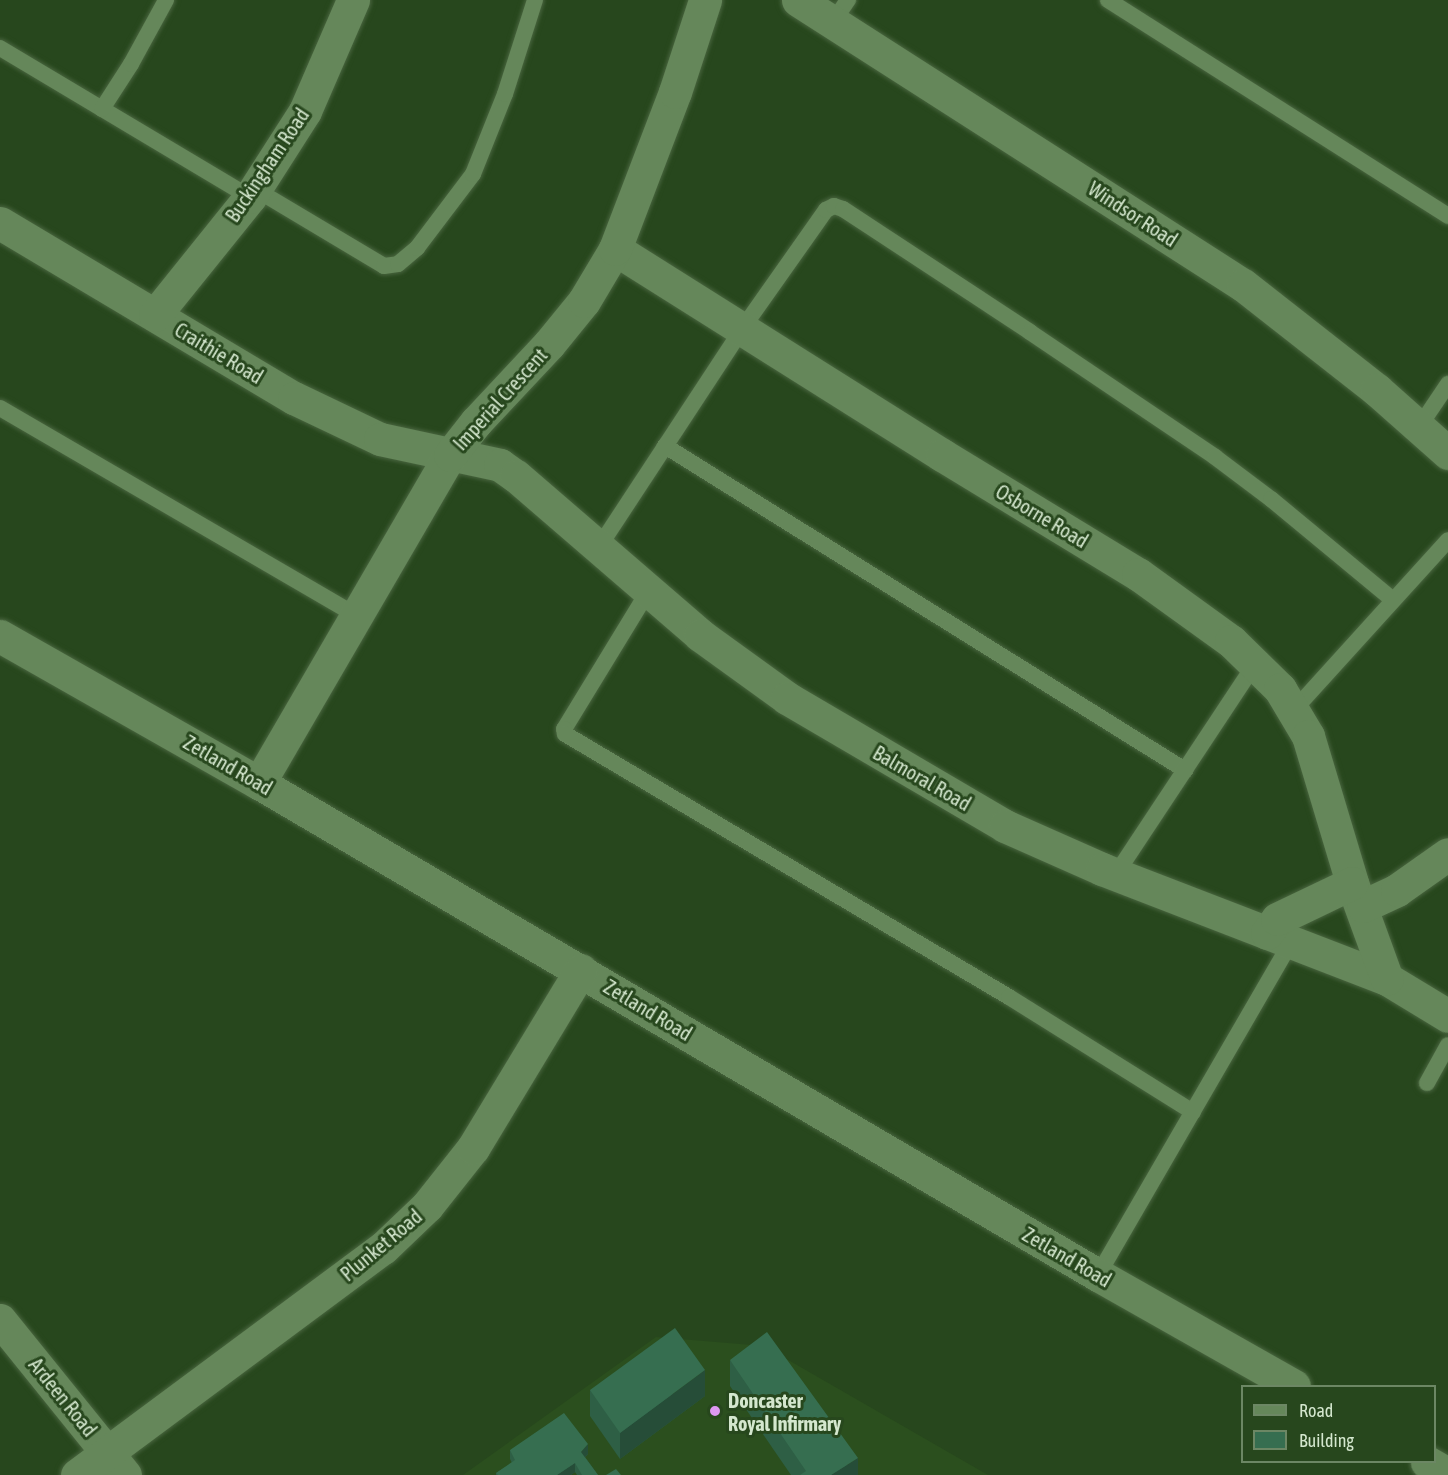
<!DOCTYPE html>
<html>
<head>
<meta charset="utf-8">
<style>
	body { margin:0 }
	#map { position:relative; width:1448px; height:1475px; overflow:hidden; background:#27471d; font-family:"Asap Condensed",sans-serif }
	div>[style] { position:absolute }
	.built>* { inset:0; background:#2b4f1e }
	.roads { filter:drop-shadow(0 0 2px #49653f) drop-shadow(0 0 2px #49653f) }
	.lane>* { height:16px; margin:-8px; padding:0 8px; transform-origin:8px; border-radius:8px; background:#65875a }
	.street>* { height:33px; margin:-16.5px; padding:0 16.5px; transform-origin:16.5px; border-radius:16.5px; background:#65875a }
	.wall>* { inset:0; background:#2e5f45 }
	.shaded-wall>* { inset:0; background:#264d38 }
	.building>* { inset:0; background:#366e50 }
	.dots>* { width:16px; height:16px; translate:-50% -50%; box-sizing:border-box; border:3px solid #27471d; border-radius:50% }
	span { translate:-50% -50%; white-space:nowrap; text-align:center; line-height:1.15; -webkit-text-stroke:6px #27471d; paint-order:stroke }
	.street-label { font-size:20px; color:#d4e7ce }
	.poi-label { font-size:20px; color:#d4e7ce; font-weight:700 }
	.left { translate:0 -50%; text-align:left }
	.legend { position:absolute; left:1241px; top:1385px; width:195px; height:78px; box-sizing:border-box; background:#27471d; border:2px solid #6c8764; margin:0; padding:8px 10px; list-style:none; font-size:18px; color:#d4e7ce }
	.legend li { display:flex; align-items:center; gap:12px; height:30px }
	.legend b { width:30px; border:2px solid #6c8764 }
</style>
</head>
<body>
<div id="map">
	<div class="built">
		<div style="clip-path:polygon(656px 1337px,764px 1346px,988px 1475px,463px 1475px)"></div>
	</div>
	<div class="roads">
		<div class="lane">
			<div style="left:1108px;top:0;width:403px;rotate:32.4deg"></div>
			<div style="left:833px;top:22px;width:27px;rotate:-56deg"></div>
			<div style="left:0;top:48px;width:291px;rotate:30.8deg"></div>
			<div style="left:102px;top:109px;width:54px;rotate:-57.2deg"></div>
			<div style="left:131px;top:64px;width:73px;rotate:-61.3deg"></div>
			<div style="left:255px;top:189px;width:150px;rotate:30.8deg"></div>
			<div style="left:384px;top:266px;width:14px;rotate:-8deg"></div>
			<div style="left:398px;top:264px;width:25px;rotate:-40deg"></div>
			<div style="left:417px;top:248px;width:93px;rotate:-52.9deg"></div>
			<div style="left:473px;top:174px;width:86px;rotate:-68.2deg"></div>
			<div style="left:505px;top:94px;width:99px;rotate:-72.3deg"></div>
			<div style="left:0;top:408px;width:413px;rotate:30.2deg"></div>
			<div style="left:1419px;top:427px;width:52px;rotate:-56deg"></div>
			<div style="left:665px;top:446px;width:613px;rotate:31.93deg"></div>
			<div style="left:599px;top:547px;width:261px;rotate:-56.7deg"></div>
			<div style="left:742px;top:329px;width:146px;rotate:-54.8deg"></div>
			<div style="left:826px;top:210px;width:9px;rotate:-27deg"></div>
			<div style="left:834px;top:206px;width:9px;rotate:18deg"></div>
			<div style="left:843px;top:209px;width:224px;rotate:33.3deg"></div>
			<div style="left:1030px;top:332px;width:223px;rotate:34deg"></div>
			<div style="left:1215px;top:457px;width:70px;rotate:36.9deg"></div>
			<div style="left:1271px;top:499px;width:158px;rotate:39.6deg"></div>
			<div style="left:649px;top:590px;width:163px;rotate:121.4deg"></div>
			<div style="left:564px;top:729px;width:5px;rotate:79deg"></div>
			<div style="left:565px;top:734px;width:516px;rotate:30.64deg"></div>
			<div style="left:1009px;top:997px;width:217px;rotate:32deg"></div>
			<div style="left:1294px;top:710px;width:229px;rotate:-47.8deg"></div>
			<div style="left:1116px;top:874px;width:252px;rotate:-56.5deg"></div>
			<div style="left:1427px;top:1083px;width:43px;rotate:-61.1deg"></div>
			<div style="left:1098px;top:1275px;width:385px;rotate:-59.9deg"></div>
		</div>
		<div class="street">
			<div style="left:798px;top:0;width:528px;rotate:32.64deg"></div>
			<div style="left:1243px;top:285px;width:170px;rotate:38.1deg"></div>
			<div style="left:1377px;top:390px;width:95px;rotate:41.6deg"></div>
			<div style="left:0;top:223px;width:342px;rotate:30.8deg"></div>
			<div style="left:294px;top:398px;width:95px;rotate:25.5deg"></div>
			<div style="left:380px;top:439px;width:123px;rotate:12.2deg"></div>
			<div style="left:500px;top:465px;width:19px;rotate:35deg"></div>
			<div style="left:516px;top:476px;width:243px;rotate:40.8deg"></div>
			<div style="left:700px;top:635px;width:107px;rotate:35.9deg"></div>
			<div style="left:787px;top:698px;width:253px;rotate:30.4deg"></div>
			<div style="left:1005px;top:826px;width:106px;rotate:23.9deg"></div>
			<div style="left:1102px;top:869px;width:305px;rotate:21.1deg"></div>
			<div style="left:1387px;top:979px;width:71px;rotate:31.2deg"></div>
			<div style="left:615px;top:249px;width:386px;rotate:32.2deg"></div>
			<div style="left:942px;top:455px;width:229px;rotate:31.3deg"></div>
			<div style="left:1138px;top:574px;width:115px;rotate:35.8deg"></div>
			<div style="left:1231px;top:641px;width:69px;rotate:44.4deg"></div>
			<div style="left:1280px;top:689px;width:55px;rotate:59.2deg"></div>
			<div style="left:1308px;top:736px;width:153px;rotate:73.3deg"></div>
			<div style="left:1352px;top:883px;width:102px;rotate:70deg"></div>
			<div style="left:155px;top:315px;width:151px;rotate:-51.2deg"></div>
			<div style="left:250px;top:197px;width:102px;rotate:-57.4deg"></div>
			<div style="left:305px;top:111px;width:121px;rotate:-66.6deg"></div>
			<div style="left:0;top:636px;width:298px;rotate:29.6deg"></div>
			<div style="left:259px;top:783px;width:973px;rotate:30.39deg"></div>
			<div style="left:1098px;top:1275px;width:225px;rotate:29.5deg"></div>
			<div style="left:259px;top:783px;width:380px;rotate:-59.8deg"></div>
			<div style="left:450px;top:455px;width:42px;rotate:-51.8deg"></div>
			<div style="left:476px;top:422px;width:107px;rotate:-46.9deg"></div>
			<div style="left:549px;top:344px;width:55px;rotate:-50.9deg"></div>
			<div style="left:584px;top:301px;width:61px;rotate:-59.2deg"></div>
			<div style="left:615px;top:249px;width:168px;rotate:-69.1deg"></div>
			<div style="left:675px;top:92px;width:97px;rotate:-71.9deg"></div>
			<div style="left:1363px;top:906px;width:38px;rotate:-25deg"></div>
			<div style="left:1397px;top:890px;width:62px;rotate:-35.2deg"></div>
			<div style="left:1267px;top:933px;width:17px;rotate:-54deg"></div>
			<div style="left:1277px;top:919px;width:83px;rotate:-25.6deg"></div>
			<div style="left:0;top:1320px;width:199px;rotate:51.1deg"></div>
			<div style="left:1427px;top:1462px;width:24px;rotate:30deg"></div>
			<div style="left:77px;top:1475px;width:381px;rotate:-36.6deg"></div>
			<div style="left:383px;top:1248px;width:61px;rotate:-43.7deg"></div>
			<div style="left:427px;top:1206px;width:74px;rotate:-51.6deg"></div>
			<div style="left:473px;top:1148px;width:208px;rotate:-58.8deg"></div>
		</div>
	</div>
	<div class="wall">
		<div style="clip-path:polygon(730px 1360px,858px 1475px,791px 1475px,730px 1386px)"></div>
		<div style="clip-path:polygon(590px 1390px,705px 1396px,620px 1459px,590px 1416px)"></div>
		<div style="clip-path:polygon(510px 1450px,588px 1454px,585px 1457px,598px 1475px,577px 1475px,575px 1472px,571px 1475px,496px 1475px,496px 1473px,512px 1463px,510px 1459px)"></div>
	</div>
	<div class="shaded-wall">
		<div style="clip-path:polygon(705px 1370px,705px 1396px,620px 1459px,620px 1433px)"></div>
		<div style="clip-path:polygon(588px 1444px,588px 1454px,581px 1461px,581px 1452px)"></div>
		<div style="clip-path:polygon(858px 1458px,858px 1475px,831px 1475px)"></div>
		<div style="clip-path:polygon(575px 1463px,575px 1472px,571px 1475px,557px 1475px)"></div>
	</div>
	<div class="building">
		<div style="clip-path:polygon(675px 1328px,705px 1370px,620px 1433px,590px 1390px)"></div>
		<div style="clip-path:polygon(767px 1332px,858px 1458px,831px 1475px,800px 1475px,806px 1471px,730px 1360px)"></div>
		<div style="clip-path:polygon(564px 1413px,588px 1444px,581px 1452px,598px 1475px,582px 1475px,575px 1463px,557px 1475px,498px 1475px,496px 1473px,515px 1460px,510px 1450px)"></div>
		<div style="clip-path:polygon(616px 1469px,621px 1475px,606px 1475px)"></div>
	</div>
	<div class="dots">
		<div style="left:715px;top:1411px;background:#de98f2"></div>
	</div>
	<div class="street-label">
		<span style="left:267px;top:165px;rotate:-56deg">Buckingham Road</span>
		<span style="left:1133px;top:214px;rotate:33deg">Windsor Road</span>
		<span style="left:219px;top:353px;rotate:31deg">Craithie Road</span>
		<span style="left:500px;top:399px;rotate:-48deg">Imperial Crescent</span>
		<span style="left:1042px;top:516px;rotate:31deg">Osborne Road</span>
		<span style="left:228px;top:765px;rotate:30deg">Zetland Road</span>
		<span style="left:922px;top:778px;rotate:30deg">Balmoral Road</span>
		<span style="left:648px;top:1010px;rotate:31deg">Zetland Road</span>
		<span style="left:381px;top:1245px;rotate:-40deg">Plunket Road</span>
		<span style="left:1067px;top:1257px;rotate:30deg">Zetland Road</span>
		<span style="left:63px;top:1397px;rotate:51deg">Ardeen Road</span>
	</div>
	<div class="poi-label">
		<span class="left" style="left:728px;top:1412px">Doncaster<br>Royal Infirmary</span>
	</div>
	<ul class="legend">
	<li><b style="height:8px;background:#65875a"></b>Road</li>
	<li><b style="height:16px;background:#366e50"></b>Building</li>
	</ul>
</div>
</body>
</html>
